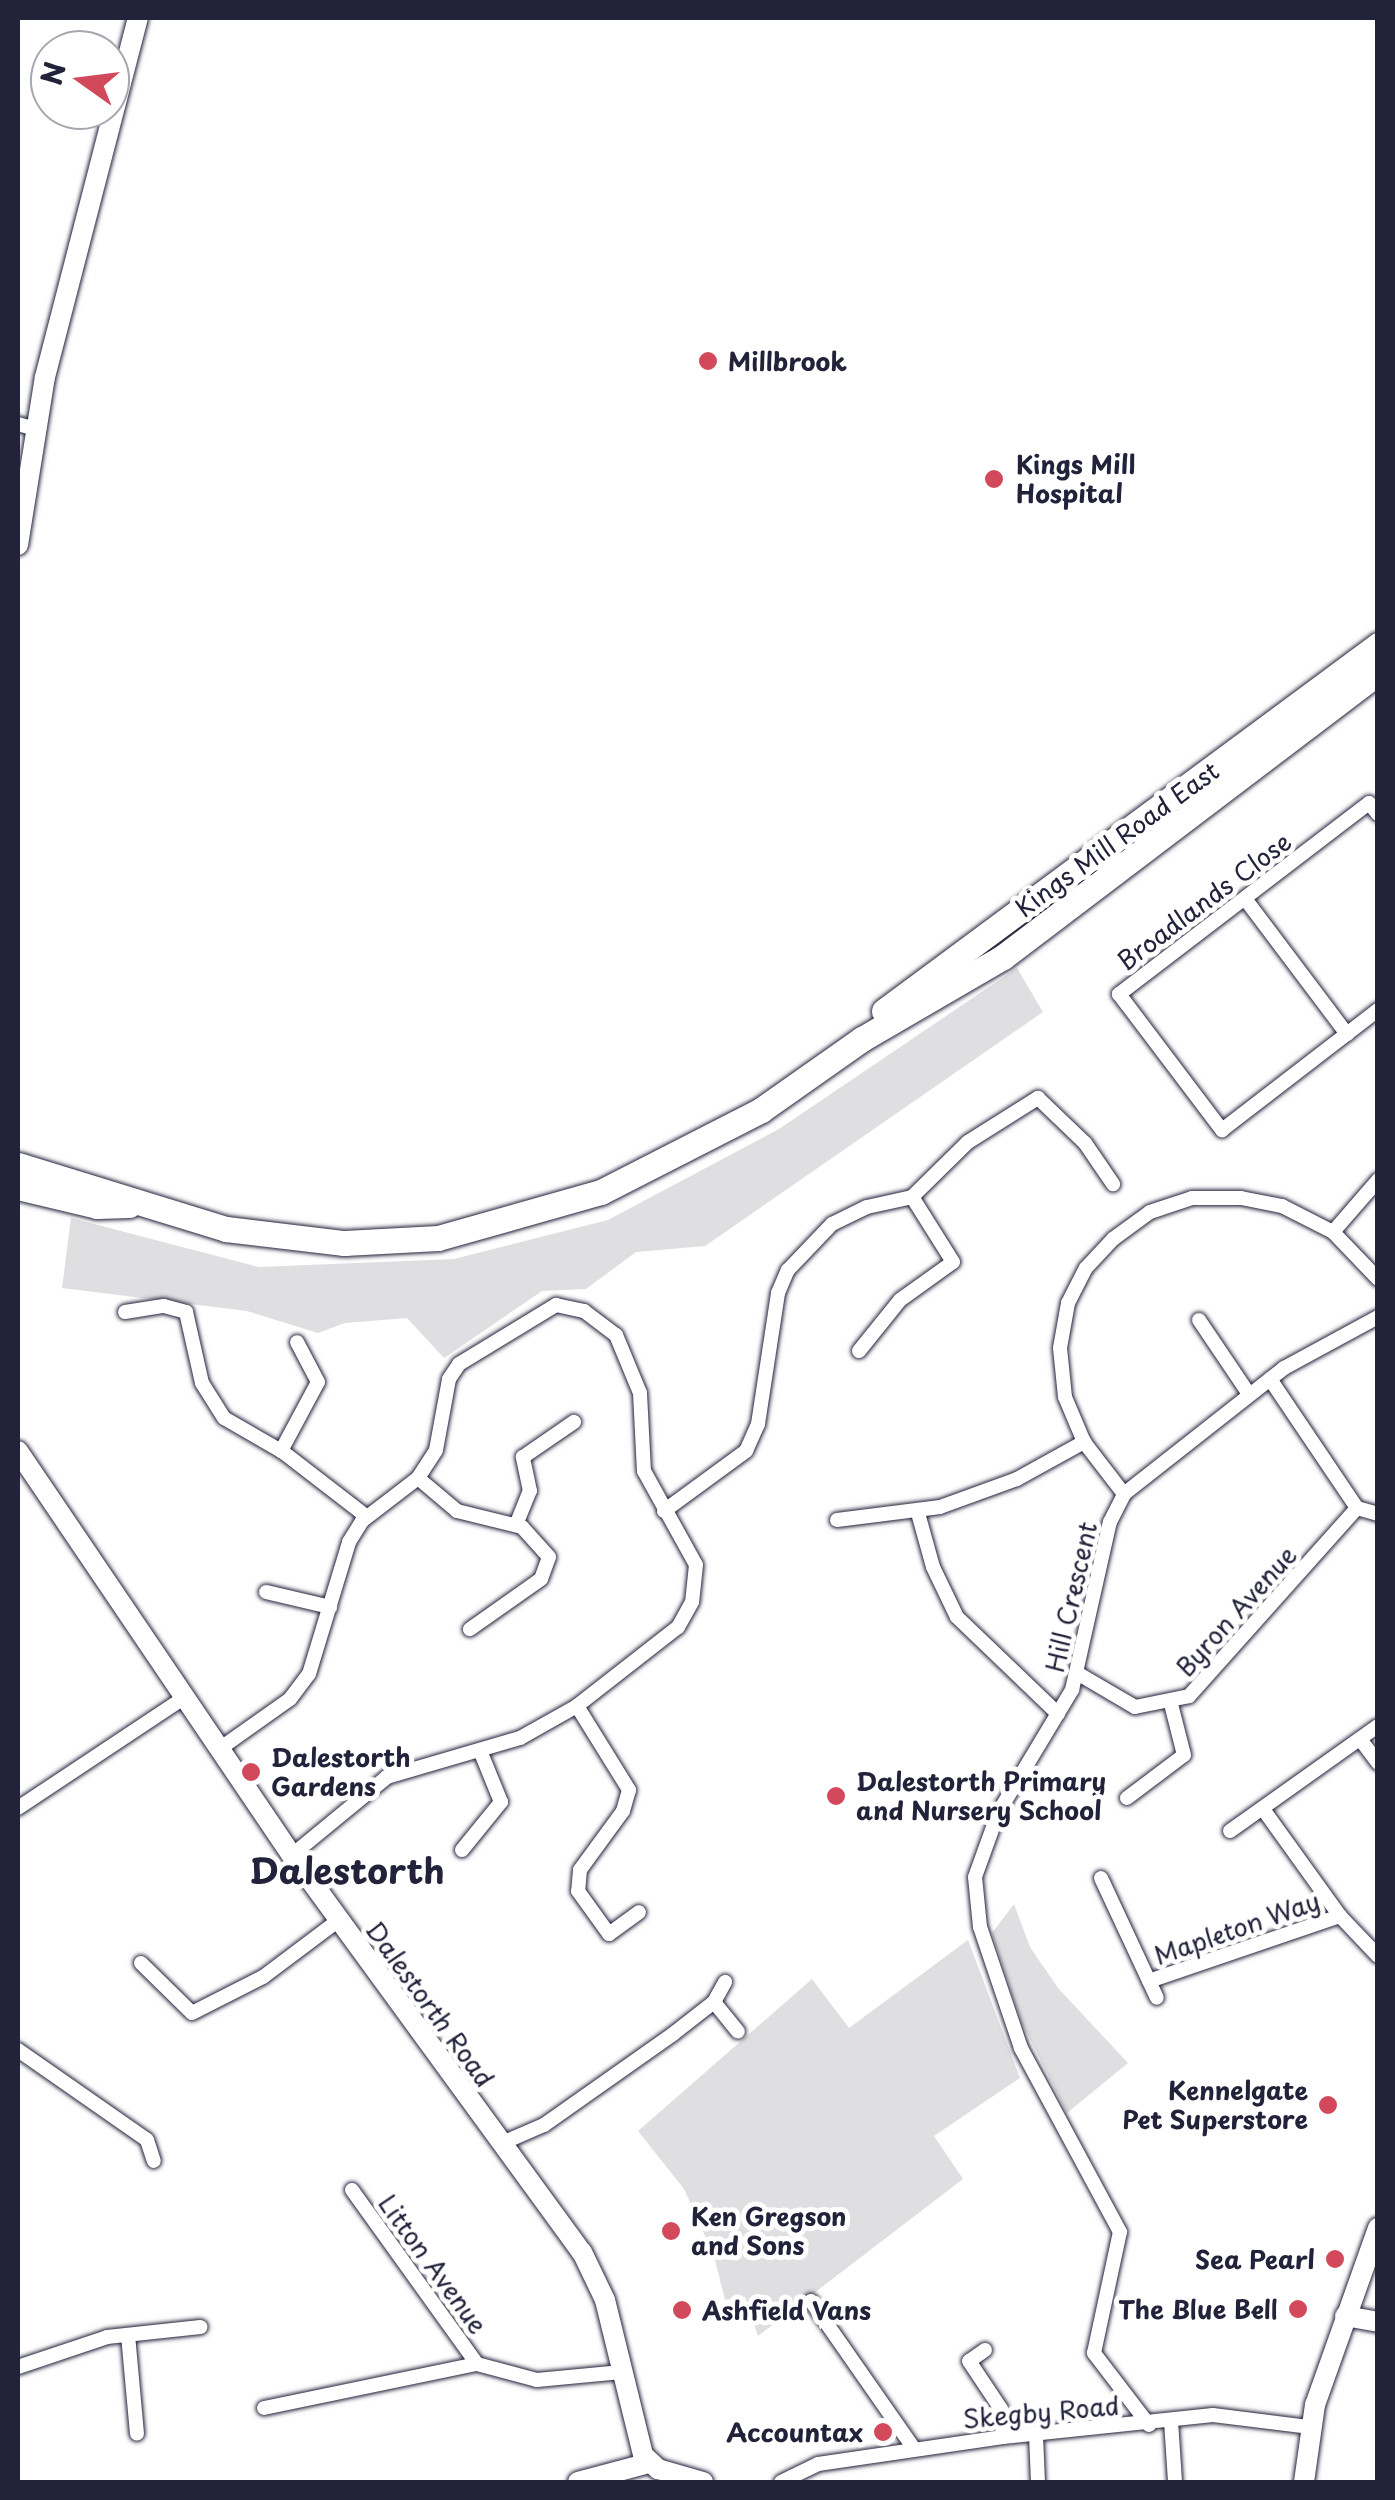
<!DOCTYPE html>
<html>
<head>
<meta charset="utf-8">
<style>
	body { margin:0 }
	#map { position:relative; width:1395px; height:2500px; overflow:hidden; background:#fff; font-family:"Playpen Sans",sans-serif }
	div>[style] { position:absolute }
	.green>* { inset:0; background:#dfdfe2 }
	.roads { filter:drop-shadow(0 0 2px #22223b) drop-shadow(0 0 2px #22223b) }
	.street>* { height:14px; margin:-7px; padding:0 7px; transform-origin:7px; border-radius:7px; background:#fff }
	.secondary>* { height:20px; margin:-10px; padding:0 10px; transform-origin:10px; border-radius:10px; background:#fff }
	.highway>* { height:25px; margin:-12.5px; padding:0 12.5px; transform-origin:12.5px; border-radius:12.5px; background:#fff }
	.dots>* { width:28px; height:28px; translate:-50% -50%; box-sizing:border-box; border:5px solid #fff; border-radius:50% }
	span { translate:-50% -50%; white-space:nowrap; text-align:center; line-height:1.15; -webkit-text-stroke:10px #fff; paint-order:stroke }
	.poi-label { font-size:25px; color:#22223b; font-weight:700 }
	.left { translate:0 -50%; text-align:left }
	.right { translate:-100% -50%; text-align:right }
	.street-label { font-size:25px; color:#22223b }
	.district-label { font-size:35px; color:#22223b; font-weight:700 }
	.frame { position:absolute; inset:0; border:20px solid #22223b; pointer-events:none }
	.north { position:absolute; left:30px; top:30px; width:100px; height:100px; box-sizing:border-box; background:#fff; border:2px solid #a7a7b1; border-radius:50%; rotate:284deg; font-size:28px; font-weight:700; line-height:40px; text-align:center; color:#22223b }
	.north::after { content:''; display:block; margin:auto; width:35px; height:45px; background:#d1495b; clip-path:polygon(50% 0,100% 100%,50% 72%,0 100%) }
</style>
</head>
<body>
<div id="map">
	<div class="green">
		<div style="clip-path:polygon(1017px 968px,1043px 1012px,705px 1246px,636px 1252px,586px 1289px,542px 1291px,444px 1358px,407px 1318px,345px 1323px,318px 1333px,247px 1311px,62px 1288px,71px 1218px,259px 1267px,454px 1259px,608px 1220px,779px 1129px)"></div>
		<div style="clip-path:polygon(1014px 1904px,1030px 1947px,1058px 1988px,1128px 2063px,1067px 2113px,1022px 2023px,992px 1933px)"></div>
		<div style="clip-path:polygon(968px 1940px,1020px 2078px,934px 2136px,963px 2179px,758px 2336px,745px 2297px,725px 2300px,714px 2256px,684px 2189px,638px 2131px,812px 1979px,849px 2028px)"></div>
	</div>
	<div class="roads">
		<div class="street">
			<div style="left:18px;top:424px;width:19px;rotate:16deg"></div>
			<div style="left:1378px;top:814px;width:14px;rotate:-129deg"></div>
			<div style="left:1369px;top:803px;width:315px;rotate:142.6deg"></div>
			<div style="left:1119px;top:994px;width:171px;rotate:52.9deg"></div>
			<div style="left:1222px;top:1130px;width:197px;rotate:-37.6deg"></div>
			<div style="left:1246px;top:900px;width:168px;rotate:53deg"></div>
			<div style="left:1333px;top:1232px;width:69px;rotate:-49.1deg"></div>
			<div style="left:125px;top:1312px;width:39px;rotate:-9deg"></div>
			<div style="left:164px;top:1306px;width:23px;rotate:15deg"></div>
			<div style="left:186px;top:1312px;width:73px;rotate:77.3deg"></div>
			<div style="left:202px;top:1383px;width:41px;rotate:57.8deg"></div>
			<div style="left:224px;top:1418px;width:68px;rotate:30deg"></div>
			<div style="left:283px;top:1452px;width:106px;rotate:37.7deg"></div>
			<div style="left:1199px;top:1320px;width:89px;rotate:56deg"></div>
			<div style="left:859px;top:1351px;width:65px;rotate:-51.2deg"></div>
			<div style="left:900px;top:1300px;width:65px;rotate:-35.6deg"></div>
			<div style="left:953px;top:1262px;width:77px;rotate:-122.2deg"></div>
			<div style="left:1270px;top:1379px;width:156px;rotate:56deg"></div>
			<div style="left:1357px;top:1508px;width:22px;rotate:16deg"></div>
			<div style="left:281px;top:1451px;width:78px;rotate:-61.8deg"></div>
			<div style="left:318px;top:1382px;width:45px;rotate:-117.7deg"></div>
			<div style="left:418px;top:1478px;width:51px;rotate:40.2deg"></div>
			<div style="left:457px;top:1511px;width:67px;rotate:13.8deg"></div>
			<div style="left:522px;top:1527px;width:40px;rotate:48deg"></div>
			<div style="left:549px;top:1557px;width:23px;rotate:110deg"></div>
			<div style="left:541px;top:1579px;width:87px;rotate:144.8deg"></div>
			<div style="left:1124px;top:1494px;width:66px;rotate:-127.6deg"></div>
			<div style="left:1084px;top:1442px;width:49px;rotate:-112.9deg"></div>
			<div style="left:1065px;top:1397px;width:49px;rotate:-95.8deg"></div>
			<div style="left:1060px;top:1348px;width:46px;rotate:-79.9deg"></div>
			<div style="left:1068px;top:1303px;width:39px;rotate:-63deg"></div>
			<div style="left:1086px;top:1268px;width:40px;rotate:-47deg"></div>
			<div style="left:1113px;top:1239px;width:46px;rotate:-36.1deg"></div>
			<div style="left:1150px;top:1212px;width:44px;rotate:-18.4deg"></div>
			<div style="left:1192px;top:1198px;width:49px"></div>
			<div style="left:1241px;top:1198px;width:42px;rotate:11deg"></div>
			<div style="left:1282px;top:1206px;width:57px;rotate:27deg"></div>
			<div style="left:1333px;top:1232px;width:65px;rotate:46.2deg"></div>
			<div style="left:664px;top:1511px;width:102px;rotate:-36.2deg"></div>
			<div style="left:746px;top:1451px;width:30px;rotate:-66deg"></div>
			<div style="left:758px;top:1424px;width:133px;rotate:-81.3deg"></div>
			<div style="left:778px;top:1293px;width:25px;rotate:-67deg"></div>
			<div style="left:788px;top:1270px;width:64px;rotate:-46.3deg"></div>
			<div style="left:832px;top:1224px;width:39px;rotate:-26deg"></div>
			<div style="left:867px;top:1207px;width:46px;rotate:-12.5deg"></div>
			<div style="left:912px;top:1197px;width:78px;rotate:-44.5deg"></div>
			<div style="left:968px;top:1142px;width:83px;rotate:-32.2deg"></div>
			<div style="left:1038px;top:1098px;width:65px;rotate:43.8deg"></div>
			<div style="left:1085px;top:1143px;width:50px;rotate:55.7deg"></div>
			<div style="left:918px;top:1513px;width:56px;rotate:74.5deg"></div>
			<div style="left:933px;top:1567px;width:55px;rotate:64.4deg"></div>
			<div style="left:957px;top:1617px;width:140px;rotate:43.8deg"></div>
			<div style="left:837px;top:1520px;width:104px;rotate:-7.2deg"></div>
			<div style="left:940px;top:1507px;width:82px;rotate:-20deg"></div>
			<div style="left:1017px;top:1479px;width:77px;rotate:-28.9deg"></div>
			<div style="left:516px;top:1525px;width:37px;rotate:-68deg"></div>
			<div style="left:530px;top:1491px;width:35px;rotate:-102deg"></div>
			<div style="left:523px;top:1457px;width:62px;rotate:-34.5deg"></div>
			<div style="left:266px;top:1592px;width:66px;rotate:13.2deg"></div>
			<div style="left:1077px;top:1673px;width:67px;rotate:30.4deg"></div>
			<div style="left:1135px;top:1707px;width:55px;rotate:-11.5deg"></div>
			<div style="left:1189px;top:1696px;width:252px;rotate:-48.2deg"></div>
			<div style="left:577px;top:1706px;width:99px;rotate:58.2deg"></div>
			<div style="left:629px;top:1790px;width:22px;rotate:106deg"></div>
			<div style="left:623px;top:1811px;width:73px;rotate:126.1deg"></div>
			<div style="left:580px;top:1870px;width:21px;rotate:95deg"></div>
			<div style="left:578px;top:1891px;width:53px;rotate:54.2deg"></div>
			<div style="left:609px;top:1934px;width:37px;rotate:-36deg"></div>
			<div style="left:1360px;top:1739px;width:30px;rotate:53deg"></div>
			<div style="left:218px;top:1750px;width:88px;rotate:-35.3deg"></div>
			<div style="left:290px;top:1699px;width:31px;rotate:-53deg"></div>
			<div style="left:309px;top:1674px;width:138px;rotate:-73.1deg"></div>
			<div style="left:349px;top:1542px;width:25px;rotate:-58deg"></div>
			<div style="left:362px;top:1521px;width:71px;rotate:-37.5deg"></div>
			<div style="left:418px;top:1478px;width:33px;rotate:-57deg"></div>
			<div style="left:436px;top:1450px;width:72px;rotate:-79.6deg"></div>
			<div style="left:449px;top:1379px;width:18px;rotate:-56deg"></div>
			<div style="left:459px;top:1364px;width:114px;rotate:-31.3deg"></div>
			<div style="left:556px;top:1305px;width:29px;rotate:12deg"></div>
			<div style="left:584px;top:1311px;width:40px;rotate:37deg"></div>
			<div style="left:616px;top:1335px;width:63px;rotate:67.5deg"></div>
			<div style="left:640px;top:1393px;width:78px;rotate:87.1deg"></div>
			<div style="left:644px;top:1471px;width:107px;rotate:61deg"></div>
			<div style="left:696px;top:1565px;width:37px;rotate:96deg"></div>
			<div style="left:692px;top:1602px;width:29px;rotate:119deg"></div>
			<div style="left:678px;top:1627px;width:128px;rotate:142deg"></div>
			<div style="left:577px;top:1706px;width:65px;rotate:150.7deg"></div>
			<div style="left:520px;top:1738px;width:139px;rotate:163.7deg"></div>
			<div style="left:387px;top:1777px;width:123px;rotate:140.6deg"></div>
			<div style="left:1127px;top:1798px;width:71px;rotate:-37deg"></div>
			<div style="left:1184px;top:1755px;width:53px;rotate:-104.3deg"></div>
			<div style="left:18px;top:1808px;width:197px;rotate:-33.6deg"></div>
			<div style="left:1263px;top:1809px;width:132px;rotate:54.3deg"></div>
			<div style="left:1340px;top:1916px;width:55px;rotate:46.5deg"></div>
			<div style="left:1230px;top:1831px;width:181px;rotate:-35.4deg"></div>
			<div style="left:462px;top:1850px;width:62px;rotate:-50.9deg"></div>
			<div style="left:501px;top:1802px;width:53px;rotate:-112.2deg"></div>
			<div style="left:1101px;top:1878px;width:132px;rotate:65deg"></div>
			<div style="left:141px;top:1963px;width:71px;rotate:44.4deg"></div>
			<div style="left:192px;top:2013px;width:80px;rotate:-26.9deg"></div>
			<div style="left:263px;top:1977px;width:95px;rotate:-36.9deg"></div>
			<div style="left:1149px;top:1981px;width:202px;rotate:-18.8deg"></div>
			<div style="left:714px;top:2002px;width:38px;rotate:51deg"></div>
			<div style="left:18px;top:2050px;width:157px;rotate:34.9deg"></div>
			<div style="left:147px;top:2140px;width:22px;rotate:72deg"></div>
			<div style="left:500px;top:2144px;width:48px;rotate:-23.4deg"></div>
			<div style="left:544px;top:2125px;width:158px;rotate:-35.2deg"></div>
			<div style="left:673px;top:2034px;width:52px;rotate:-38deg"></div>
			<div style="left:714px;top:2002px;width:23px;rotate:-61deg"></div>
			<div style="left:352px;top:2190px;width:214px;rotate:54.3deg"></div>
			<div style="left:811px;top:2301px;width:178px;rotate:55.1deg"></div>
			<div style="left:128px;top:2335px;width:99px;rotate:84.8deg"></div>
			<div style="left:985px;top:2350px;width:19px;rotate:145deg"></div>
			<div style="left:969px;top:2361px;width:58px;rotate:56.3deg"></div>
			<div style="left:1001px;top:2409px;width:28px;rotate:86deg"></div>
			<div style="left:18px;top:2367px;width:94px;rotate:-18.6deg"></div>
			<div style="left:107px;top:2337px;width:94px;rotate:-6.1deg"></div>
			<div style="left:264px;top:2408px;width:217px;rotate:-11.7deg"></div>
			<div style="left:477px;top:2364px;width:62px;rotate:14.9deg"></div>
			<div style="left:537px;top:2380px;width:85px;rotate:-5.4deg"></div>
			<div style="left:1171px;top:2421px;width:61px;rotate:86.2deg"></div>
			<div style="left:1149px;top:2425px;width:91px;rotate:-127.4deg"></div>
			<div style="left:1094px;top:2353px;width:124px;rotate:-77.9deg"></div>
			<div style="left:1120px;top:2232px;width:209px;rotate:-118.3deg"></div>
			<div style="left:1021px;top:2048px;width:128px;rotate:-108.7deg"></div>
			<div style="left:980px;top:1927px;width:50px;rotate:-95.7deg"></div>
			<div style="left:975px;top:1877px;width:68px;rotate:-70.2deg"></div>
			<div style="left:998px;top:1813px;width:144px;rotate:-59deg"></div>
			<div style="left:1072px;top:1690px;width:172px;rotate:-77.3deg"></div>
			<div style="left:1110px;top:1522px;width:31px;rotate:-63deg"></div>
			<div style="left:1124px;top:1494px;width:204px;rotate:-38.2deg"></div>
			<div style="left:1284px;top:1368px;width:107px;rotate:-28.5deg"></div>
			<div style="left:1036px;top:2435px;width:47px;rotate:87.6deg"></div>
			<div style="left:781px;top:2482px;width:41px;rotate:-25.9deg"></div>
			<div style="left:818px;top:2464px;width:187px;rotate:-8.3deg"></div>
			<div style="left:1003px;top:2437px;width:211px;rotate:-6deg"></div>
			<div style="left:1213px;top:2415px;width:98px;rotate:7.1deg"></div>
		</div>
		<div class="secondary">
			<div style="left:18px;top:545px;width:170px;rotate:-80.9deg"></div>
			<div style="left:45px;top:377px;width:371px;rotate:-75.5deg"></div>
			<div style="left:18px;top:1451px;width:488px;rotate:55.9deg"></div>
			<div style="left:292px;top:1855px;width:492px;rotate:53.9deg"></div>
			<div style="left:582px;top:2252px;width:53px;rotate:64.4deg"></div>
			<div style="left:605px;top:2300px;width:160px;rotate:76.2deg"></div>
			<div style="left:643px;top:2455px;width:21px;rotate:43deg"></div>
			<div style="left:658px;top:2469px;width:47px;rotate:16.1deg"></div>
			<div style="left:1345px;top:2316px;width:34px;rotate:10deg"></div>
			<div style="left:578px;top:2482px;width:73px;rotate:-15deg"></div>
			<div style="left:1304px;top:2482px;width:78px;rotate:-81.9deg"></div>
			<div style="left:1315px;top:2405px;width:188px;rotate:-70.4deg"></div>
		</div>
		<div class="highway">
			<div style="left:884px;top:1011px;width:615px;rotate:-36.53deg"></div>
			<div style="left:18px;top:1165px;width:218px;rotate:17.1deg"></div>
			<div style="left:226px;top:1229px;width:119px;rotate:6.8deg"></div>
			<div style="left:344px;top:1243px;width:94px;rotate:-3deg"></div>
			<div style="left:438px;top:1238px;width:169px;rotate:-15.8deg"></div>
			<div style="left:601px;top:1192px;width:180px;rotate:-27.1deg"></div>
			<div style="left:761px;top:1110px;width:123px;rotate:-35.1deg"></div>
			<div style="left:862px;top:1039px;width:163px;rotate:-30.2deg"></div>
			<div style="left:1003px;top:957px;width:471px;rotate:-37.2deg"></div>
			<div style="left:18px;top:1187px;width:81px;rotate:13.5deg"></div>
			<div style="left:97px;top:1206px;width:32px;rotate:-2deg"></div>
		</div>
	</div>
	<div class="dots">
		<div style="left:708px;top:361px;background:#d1495b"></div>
		<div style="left:994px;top:479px;background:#d1495b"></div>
		<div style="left:251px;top:1772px;background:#d1495b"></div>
		<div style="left:836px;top:1796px;background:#d1495b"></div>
		<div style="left:1328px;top:2105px;background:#d1495b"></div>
		<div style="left:671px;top:2231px;background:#d1495b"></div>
		<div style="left:1335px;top:2259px;background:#d1495b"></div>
		<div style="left:1298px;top:2309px;background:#d1495b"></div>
		<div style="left:682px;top:2310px;background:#d1495b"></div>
		<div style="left:883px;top:2432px;background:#d1495b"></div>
	</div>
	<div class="poi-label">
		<span class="left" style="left:728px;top:361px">Millbrook</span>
		<span class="left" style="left:1016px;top:479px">Kings Mill<br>Hospital</span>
		<span class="left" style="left:271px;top:1772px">Dalestorth<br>Gardens</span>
		<span class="left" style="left:856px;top:1796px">Dalestorth Primary<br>and Nursery School</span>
		<span class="right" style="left:1308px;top:2105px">Kennelgate<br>Pet Superstore</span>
		<span class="left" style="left:691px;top:2231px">Ken Gregson<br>and Sons</span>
		<span class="right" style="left:1315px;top:2259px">Sea Pearl</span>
		<span class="right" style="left:1278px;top:2309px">The Blue Bell</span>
		<span class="left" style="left:702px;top:2310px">Ashfield Vans</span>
		<span class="right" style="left:863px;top:2432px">Accountax</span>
	</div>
	<div class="street-label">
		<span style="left:1117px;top:839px;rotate:-36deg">Kings Mill Road East</span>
		<span style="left:1204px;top:901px;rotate:-37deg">Broadlands Close</span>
		<span style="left:1071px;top:1597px;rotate:-77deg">Hill Crescent</span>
		<span style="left:1236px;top:1611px;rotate:-48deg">Byron Avenue</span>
		<span style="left:1237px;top:1928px;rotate:-19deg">Mapleton Way</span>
		<span style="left:430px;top:2004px;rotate:54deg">Dalestorth Road</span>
		<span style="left:433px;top:2264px;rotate:54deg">Litton Avenue</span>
		<span style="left:1041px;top:2412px;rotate:-5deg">Skegby Road</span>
	</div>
	<div class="district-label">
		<span style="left:347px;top:1870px">Dalestorth</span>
	</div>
	<div class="frame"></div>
	<div class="north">N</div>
</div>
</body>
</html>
